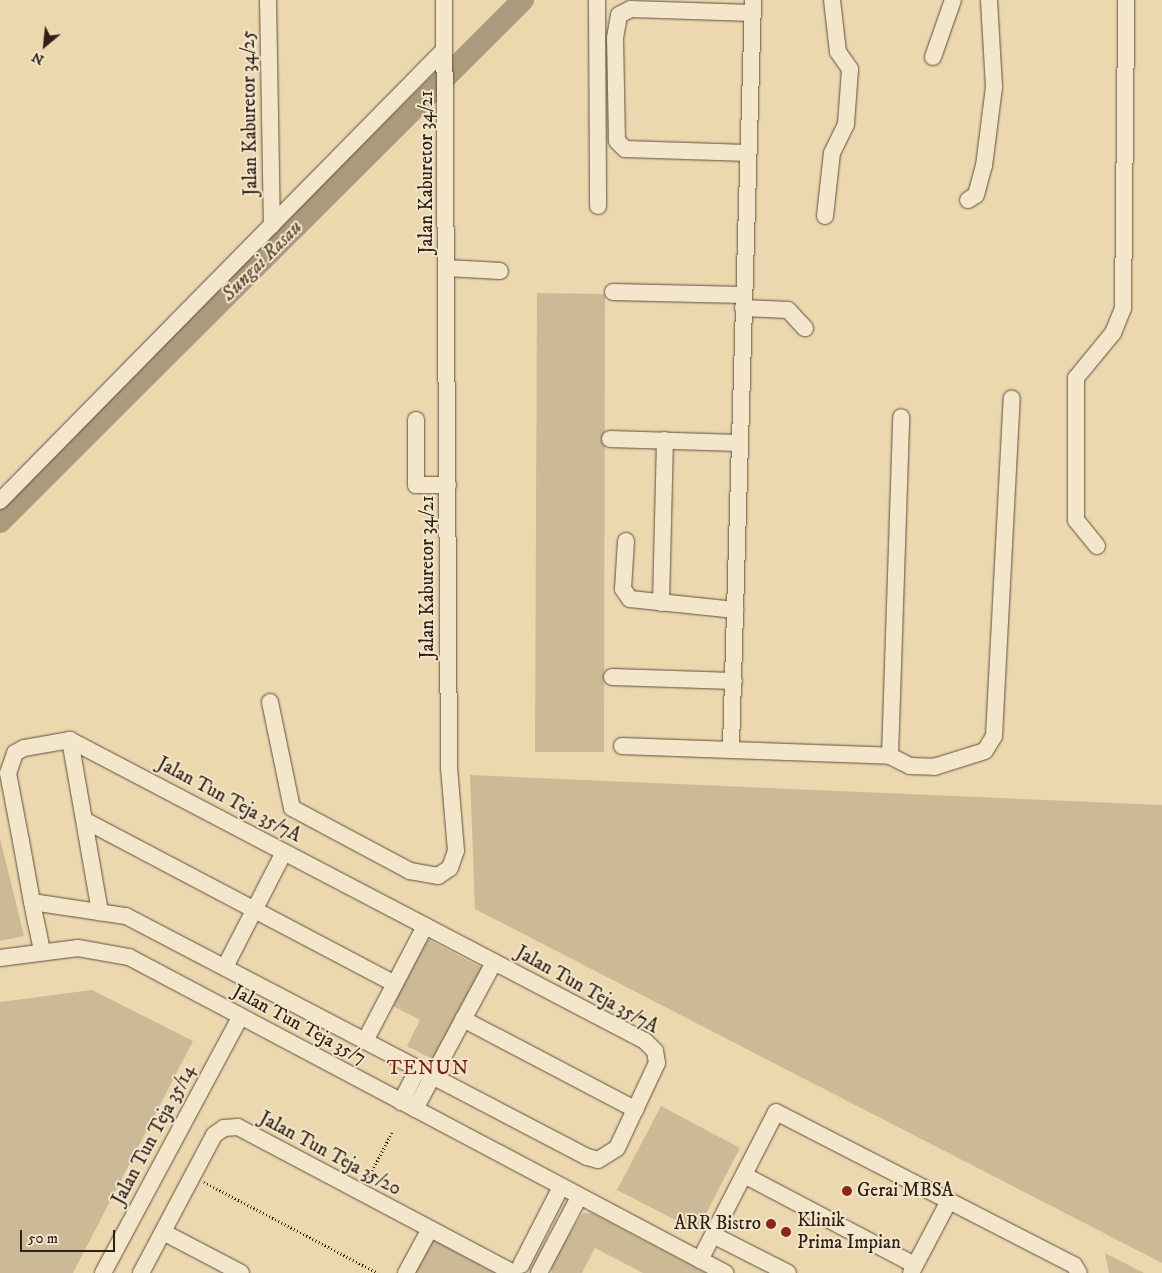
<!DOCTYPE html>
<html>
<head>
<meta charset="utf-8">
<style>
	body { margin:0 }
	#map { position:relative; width:1162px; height:1273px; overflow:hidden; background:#ecd8af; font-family:"IM FELL DW Pica",serif }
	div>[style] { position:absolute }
	.green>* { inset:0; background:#ccb995 }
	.river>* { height:22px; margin:-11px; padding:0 11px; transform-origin:11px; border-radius:11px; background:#ac9a7c }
	.path>* { height:2.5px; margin-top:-1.25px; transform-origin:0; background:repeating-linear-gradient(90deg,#2f2118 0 1px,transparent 0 3.5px) }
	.roads { filter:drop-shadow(0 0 1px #5e4f3e) drop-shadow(0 0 1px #5e4f3e) }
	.minor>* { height:16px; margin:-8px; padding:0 8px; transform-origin:8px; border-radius:8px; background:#f3e6cb }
	.dots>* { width:14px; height:14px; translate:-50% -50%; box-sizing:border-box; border:2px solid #f3e6cb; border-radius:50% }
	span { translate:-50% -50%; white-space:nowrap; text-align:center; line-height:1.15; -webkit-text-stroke:4px #f3e6cb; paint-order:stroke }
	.street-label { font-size:19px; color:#2f2118 }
	.poi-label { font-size:19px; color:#2f2118 }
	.left { translate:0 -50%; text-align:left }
	.right { translate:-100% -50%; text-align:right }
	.water-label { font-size:20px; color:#5b4b3b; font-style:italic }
	.neighbourhood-label { font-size:20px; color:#7a1f14; letter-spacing:1px }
	.north { position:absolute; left:20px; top:20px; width:50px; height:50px; -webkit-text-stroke:4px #f3e6cb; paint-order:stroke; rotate:208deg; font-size:14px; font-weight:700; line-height:20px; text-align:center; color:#2f2118 }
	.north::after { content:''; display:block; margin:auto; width:18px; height:22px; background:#2f2118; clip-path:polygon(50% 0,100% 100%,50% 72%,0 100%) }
	.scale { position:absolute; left:20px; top:1230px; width:95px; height:22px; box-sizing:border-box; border:2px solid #2f2118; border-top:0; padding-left:6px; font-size:15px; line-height:18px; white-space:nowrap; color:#2f2118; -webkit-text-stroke:4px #f3e6cb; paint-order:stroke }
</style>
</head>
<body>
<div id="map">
	<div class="green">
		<div style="clip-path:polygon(537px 293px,605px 294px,604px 752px,535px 752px)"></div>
		<div style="clip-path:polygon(470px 775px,1162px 805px,1162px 1263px,475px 909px)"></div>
		<div style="clip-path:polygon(0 838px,24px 936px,0 941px)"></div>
		<div style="clip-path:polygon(424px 937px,484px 969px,436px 1061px,407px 1046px,420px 1020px,389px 1004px)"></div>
		<div style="clip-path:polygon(92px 990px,193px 1041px,73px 1273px,0 1273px,0 1002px)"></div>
		<div style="clip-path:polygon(661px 1106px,740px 1148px,697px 1231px,617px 1190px)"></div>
		<div style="clip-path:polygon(583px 1213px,592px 1213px,706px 1273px,643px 1273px,595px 1248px,582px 1273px,552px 1273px,551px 1264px)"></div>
		<div style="clip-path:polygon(431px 1240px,434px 1240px,495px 1273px,413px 1273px)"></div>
		<div style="clip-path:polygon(1105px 1253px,1144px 1273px,1109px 1273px)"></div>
	</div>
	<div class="river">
		<div style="left:0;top:522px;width:739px;rotate:-44.95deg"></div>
	</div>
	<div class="path">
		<div style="left:367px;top:1180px;width:56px;rotate:-62.5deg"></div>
		<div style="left:204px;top:1182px;width:196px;rotate:27.6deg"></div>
	</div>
	<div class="roads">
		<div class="minor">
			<div style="left:268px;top:0;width:225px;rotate:89deg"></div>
			<div style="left:597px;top:0;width:206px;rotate:89.7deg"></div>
			<div style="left:933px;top:57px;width:60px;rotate:-70.7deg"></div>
			<div style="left:748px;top:153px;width:123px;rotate:-178.1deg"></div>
			<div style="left:625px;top:149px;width:11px;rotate:-135deg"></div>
			<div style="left:617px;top:141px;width:103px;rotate:-91.1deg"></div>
			<div style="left:615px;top:38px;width:23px;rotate:-80deg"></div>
			<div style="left:619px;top:15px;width:13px;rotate:-27deg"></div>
			<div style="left:631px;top:9px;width:121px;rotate:1.9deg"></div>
			<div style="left:968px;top:200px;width:9px;rotate:-32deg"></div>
			<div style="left:976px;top:195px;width:30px;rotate:-75deg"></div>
			<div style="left:984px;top:166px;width:80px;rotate:-82.8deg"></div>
			<div style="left:994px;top:87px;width:87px;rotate:-93.3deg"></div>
			<div style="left:825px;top:216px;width:63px;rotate:-83.7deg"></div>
			<div style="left:832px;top:153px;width:32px;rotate:-64deg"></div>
			<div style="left:846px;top:124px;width:55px;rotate:-85.8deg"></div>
			<div style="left:850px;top:69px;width:21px;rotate:-125deg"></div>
			<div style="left:838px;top:52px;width:52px;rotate:-96.6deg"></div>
			<div style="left:447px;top:268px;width:53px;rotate:3.2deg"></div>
			<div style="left:613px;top:292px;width:130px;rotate:1.3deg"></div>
			<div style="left:743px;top:308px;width:45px;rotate:2.5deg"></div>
			<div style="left:788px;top:310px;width:25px;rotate:47deg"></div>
			<div style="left:416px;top:420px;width:65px;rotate:90deg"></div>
			<div style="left:416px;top:485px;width:32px"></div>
			<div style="left:610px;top:439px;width:129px;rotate:1.8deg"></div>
			<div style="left:0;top:501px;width:633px;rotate:-45.45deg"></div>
			<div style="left:626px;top:541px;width:48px;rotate:93.6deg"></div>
			<div style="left:623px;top:589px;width:12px;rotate:55deg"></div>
			<div style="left:630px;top:599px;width:106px;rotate:6deg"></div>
			<div style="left:1097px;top:546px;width:33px;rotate:-129deg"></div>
			<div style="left:1076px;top:520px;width:142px;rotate:-90deg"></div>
			<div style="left:1076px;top:378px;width:58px;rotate:-50.6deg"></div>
			<div style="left:1113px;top:333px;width:27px;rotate:-68deg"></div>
			<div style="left:1123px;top:308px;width:308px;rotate:-89.4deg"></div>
			<div style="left:661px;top:603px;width:163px;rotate:-88.6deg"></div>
			<div style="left:612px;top:677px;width:122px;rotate:1.9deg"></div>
			<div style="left:270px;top:702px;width:108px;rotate:78.3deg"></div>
			<div style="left:292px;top:808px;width:134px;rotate:28.1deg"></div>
			<div style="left:410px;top:871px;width:28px;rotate:10deg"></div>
			<div style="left:438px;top:876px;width:14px;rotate:-34deg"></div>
			<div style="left:450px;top:868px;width:18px;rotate:-71deg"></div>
			<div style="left:456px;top:851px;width:83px;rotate:-94.8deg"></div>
			<div style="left:449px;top:768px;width:768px;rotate:-90.37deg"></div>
			<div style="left:70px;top:740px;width:175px;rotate:80.1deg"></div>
			<div style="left:622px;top:746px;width:268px;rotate:2.1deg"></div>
			<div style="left:890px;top:756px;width:339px;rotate:-88.1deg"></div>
			<div style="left:731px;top:747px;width:747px;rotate:-88.31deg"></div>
			<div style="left:890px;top:756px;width:22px;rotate:27deg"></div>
			<div style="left:910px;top:766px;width:24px;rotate:2deg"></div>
			<div style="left:934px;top:767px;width:53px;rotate:-17.4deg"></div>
			<div style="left:985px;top:751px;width:17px;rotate:-59deg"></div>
			<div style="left:994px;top:736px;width:338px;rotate:-87deg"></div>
			<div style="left:86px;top:821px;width:349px;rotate:27.8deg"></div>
			<div style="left:32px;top:902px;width:95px;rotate:8.5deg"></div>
			<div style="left:126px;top:916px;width:520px;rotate:27.6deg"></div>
			<div style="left:587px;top:1157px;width:11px;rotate:15deg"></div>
			<div style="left:598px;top:1160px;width:22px;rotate:-32deg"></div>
			<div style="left:617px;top:1148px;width:94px;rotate:-64.8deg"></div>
			<div style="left:657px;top:1063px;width:12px;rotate:-99deg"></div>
			<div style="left:655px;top:1051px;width:14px;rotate:-135deg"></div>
			<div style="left:645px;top:1041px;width:649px;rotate:-152.37deg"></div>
			<div style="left:70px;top:740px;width:47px;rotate:170.1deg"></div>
			<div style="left:24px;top:748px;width:10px;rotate:151deg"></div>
			<div style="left:15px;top:753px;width:21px;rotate:109deg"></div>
			<div style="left:8px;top:773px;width:69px;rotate:79.2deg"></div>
			<div style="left:21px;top:841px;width:62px;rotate:79.8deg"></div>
			<div style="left:32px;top:902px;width:20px;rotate:79deg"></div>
			<div style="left:36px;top:922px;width:14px;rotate:78deg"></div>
			<div style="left:39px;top:936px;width:15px;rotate:79deg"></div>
			<div style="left:0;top:958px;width:79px;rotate:-7.3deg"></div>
			<div style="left:78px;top:948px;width:52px;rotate:10deg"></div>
			<div style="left:129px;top:957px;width:675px;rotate:27.93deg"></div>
			<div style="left:225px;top:967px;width:129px;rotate:-62.8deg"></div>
			<div style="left:463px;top:1019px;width:195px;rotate:27.7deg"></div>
			<div style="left:365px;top:1041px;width:130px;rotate:-62.4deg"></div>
			<div style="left:401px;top:1102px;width:37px;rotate:-63deg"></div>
			<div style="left:415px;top:1109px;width:167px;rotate:-61.7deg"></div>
			<div style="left:744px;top:1175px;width:193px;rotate:27.8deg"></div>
			<div style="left:163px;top:1232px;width:88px;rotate:27.7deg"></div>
			<div style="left:713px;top:1235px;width:84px;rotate:26.9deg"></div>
			<div style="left:700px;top:1260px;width:166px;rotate:-62.8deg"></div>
			<div style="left:776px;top:1112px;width:335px;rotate:27.2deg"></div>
			<div style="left:1074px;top:1265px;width:9px;rotate:58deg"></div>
			<div style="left:521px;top:1265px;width:88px;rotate:-62.9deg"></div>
			<div style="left:103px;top:1273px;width:290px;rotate:-61.8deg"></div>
			<div style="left:141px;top:1273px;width:156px;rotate:-62.1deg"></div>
			<div style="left:214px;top:1135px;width:12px;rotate:-35deg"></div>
			<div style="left:224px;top:1128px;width:14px;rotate:-4deg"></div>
			<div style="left:238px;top:1127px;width:310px;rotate:27.9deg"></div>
			<div style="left:406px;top:1273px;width:50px;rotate:-61.4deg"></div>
			<div style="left:539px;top:1273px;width:86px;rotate:-62.2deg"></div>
			<div style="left:911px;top:1273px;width:81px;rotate:-62.2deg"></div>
		</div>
	</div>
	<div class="dots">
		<div style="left:847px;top:1191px;background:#8f2418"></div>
		<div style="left:771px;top:1224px;background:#8f2418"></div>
		<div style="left:786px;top:1232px;background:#8f2418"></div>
	</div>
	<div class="street-label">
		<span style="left:250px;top:113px;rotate:-91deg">Jalan Kaburetor 34/25</span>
		<span style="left:427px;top:172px;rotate:-90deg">Jalan Kaburetor 34/21</span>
		<span style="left:428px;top:577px;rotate:-90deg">Jalan Kaburetor 34/21</span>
		<span style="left:229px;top:800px;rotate:28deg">Jalan Tun Teja 35/7A</span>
		<span style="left:587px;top:990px;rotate:29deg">Jalan Tun Teja 35/7A</span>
		<span style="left:299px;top:1025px;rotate:28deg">Jalan Tun Teja 35/7</span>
		<span style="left:154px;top:1135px;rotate:-62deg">Jalan Tun Teja 35/14</span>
		<span style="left:330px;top:1154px;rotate:28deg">Jalan Tun Teja 35/20</span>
	</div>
	<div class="poi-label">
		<span class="left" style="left:857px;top:1191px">Gerai MBSA</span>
		<span class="left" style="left:797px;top:1232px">Klinik<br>Prima Impian</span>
		<span class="right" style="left:761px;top:1224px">ARR Bistro</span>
	</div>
	<div class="water-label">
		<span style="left:262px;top:261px;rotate:-45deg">Sungai Rasau</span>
	</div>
	<div class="neighbourhood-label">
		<span style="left:428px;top:1068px">TENUN</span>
	</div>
	<div class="north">N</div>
	<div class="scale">50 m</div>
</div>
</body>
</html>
